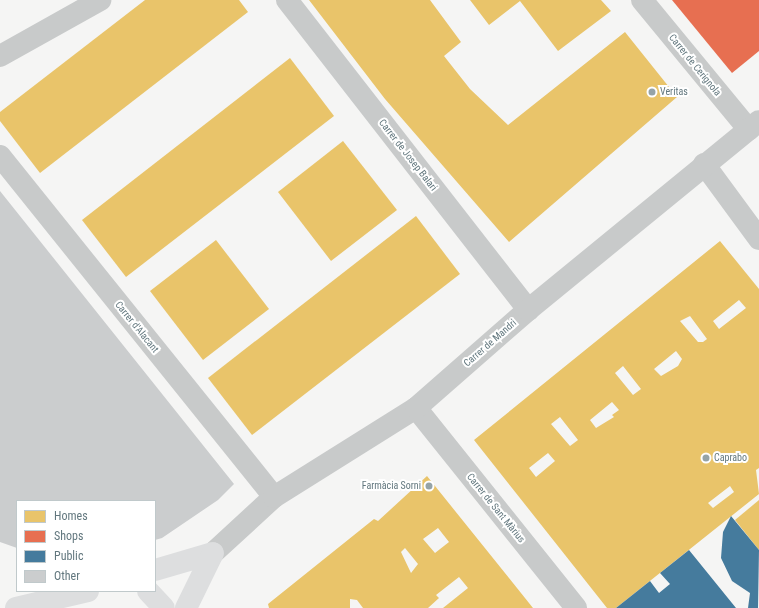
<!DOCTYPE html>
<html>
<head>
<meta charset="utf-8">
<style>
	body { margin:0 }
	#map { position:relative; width:759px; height:608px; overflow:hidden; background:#f5f5f4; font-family:"Roboto Condensed",sans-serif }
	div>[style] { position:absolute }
	.homes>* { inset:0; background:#e9c46a }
	.shops>* { inset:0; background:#e76f51 }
	.public>* { inset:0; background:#457b9d }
	.building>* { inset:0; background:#cbcdce }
	.minor>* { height:22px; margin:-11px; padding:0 11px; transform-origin:11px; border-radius:11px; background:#c8caca }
	.major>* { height:22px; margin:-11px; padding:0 11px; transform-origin:11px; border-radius:11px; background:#dddedf }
	.dots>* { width:11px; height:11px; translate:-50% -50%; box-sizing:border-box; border:2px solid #fff; border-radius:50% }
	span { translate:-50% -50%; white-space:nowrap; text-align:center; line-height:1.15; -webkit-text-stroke:4px #fff; paint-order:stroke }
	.street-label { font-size:10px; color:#62777e }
	.poi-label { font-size:10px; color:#62777e }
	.left { translate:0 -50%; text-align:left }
	.right { translate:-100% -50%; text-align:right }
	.legend { position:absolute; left:16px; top:500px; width:140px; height:92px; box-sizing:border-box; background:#fff; border:1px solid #c0c9cb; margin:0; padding:5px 7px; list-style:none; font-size:12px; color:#62777e }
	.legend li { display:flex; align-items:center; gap:8px; height:20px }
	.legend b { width:20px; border:1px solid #c0c9cb }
</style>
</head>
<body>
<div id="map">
	<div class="homes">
		<div style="clip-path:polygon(145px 0,239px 0,248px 12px,40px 173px,0 121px,0 112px)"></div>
		<div style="clip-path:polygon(309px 0,430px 0,461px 42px,444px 56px,470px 89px,508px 125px,625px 32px,677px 97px,509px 242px,385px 99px)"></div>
		<div style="clip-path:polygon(470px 0,601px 0,611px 11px,558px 51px,520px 1px,489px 25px)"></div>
		<div style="clip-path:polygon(290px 58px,334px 116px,126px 277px,82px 220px)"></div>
		<div style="clip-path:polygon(343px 141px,397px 210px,331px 261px,278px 192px)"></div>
		<div style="clip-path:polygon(416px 216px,460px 274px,252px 435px,208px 378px)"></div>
		<div style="clip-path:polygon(216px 240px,269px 309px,203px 360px,150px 291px)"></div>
		<div style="clip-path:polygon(evenodd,720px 241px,759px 289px,759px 468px,756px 470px,759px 494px,616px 608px,607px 608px,474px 440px,720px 241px,739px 300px,746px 308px,719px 329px,713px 321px,739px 300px,720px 241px,690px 316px,707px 339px,703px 342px,698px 342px,680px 321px,690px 316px,720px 241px,676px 351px,682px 359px,678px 366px,661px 376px,654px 369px,676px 351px,720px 241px,623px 366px,641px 389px,633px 395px,615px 373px,623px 366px,720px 241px,612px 402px,619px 410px,612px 415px,614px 417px,596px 428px,590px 420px,612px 402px,720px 241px,560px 417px,578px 440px,570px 446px,551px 424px,560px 417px,720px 241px,548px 453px,555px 461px,536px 477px,529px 468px,548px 453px,720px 241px,730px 486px,734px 492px,713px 508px,708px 503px,730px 486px)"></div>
		<div style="clip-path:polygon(evenodd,427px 476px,533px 608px,443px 608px,468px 588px,459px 577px,436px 595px,439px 598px,428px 608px,363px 608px,357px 600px,350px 599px,350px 608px,269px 608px,268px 604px,374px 519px,378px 521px,427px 476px,438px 528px,449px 542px,435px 553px,423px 539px,438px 528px,427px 476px,405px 548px,418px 564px,411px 573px,401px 552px,405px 548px)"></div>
		<div style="clip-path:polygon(759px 500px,759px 550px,735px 520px)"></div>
	</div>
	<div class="shops">
		<div style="clip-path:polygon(672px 0,759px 0,759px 51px,732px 73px)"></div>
	</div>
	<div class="public">
		<div style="clip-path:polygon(731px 516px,759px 550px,758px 608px,748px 608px,750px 593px,732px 581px,721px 558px,723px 532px)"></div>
		<div style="clip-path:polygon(689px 550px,736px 608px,616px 608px,650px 581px,659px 593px,670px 584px,660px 573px)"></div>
	</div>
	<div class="building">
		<div style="clip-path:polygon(0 191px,234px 484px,218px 500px,162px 538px,155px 540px,155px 501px,17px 501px,17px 548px,0 542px)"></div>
	</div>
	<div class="minor">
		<div style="left:287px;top:0;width:393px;rotate:52.1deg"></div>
		<div style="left:642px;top:0;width:168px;rotate:50.5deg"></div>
		<div style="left:0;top:56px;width:115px;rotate:-29.2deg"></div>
		<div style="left:0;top:156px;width:437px;rotate:51.2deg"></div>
		<div style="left:704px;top:164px;width:93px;rotate:53.7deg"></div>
		<div style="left:416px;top:408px;width:256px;rotate:51.3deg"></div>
		<div style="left:213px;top:553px;width:83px;rotate:-42.6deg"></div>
		<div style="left:274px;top:497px;width:168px;rotate:-32.1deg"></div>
		<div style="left:416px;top:408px;width:149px;rotate:-41.2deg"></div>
		<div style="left:528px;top:310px;width:298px;rotate:-39.3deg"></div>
	</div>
	<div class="major">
		<div style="left:155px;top:570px;width:60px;rotate:-16.3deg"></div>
		<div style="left:148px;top:591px;width:23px;rotate:47deg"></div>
		<div style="left:16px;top:608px;width:74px;rotate:-13.3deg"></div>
		<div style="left:186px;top:608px;width:61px;rotate:-63.9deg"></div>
	</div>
	<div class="dots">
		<div style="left:652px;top:92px;background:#95a3a7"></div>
		<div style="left:706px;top:458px;background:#95a3a7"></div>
		<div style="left:429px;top:486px;background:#95a3a7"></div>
	</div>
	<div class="street-label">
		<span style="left:695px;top:65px;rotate:51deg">Carrer de Cerignola</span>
		<span style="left:408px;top:155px;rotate:52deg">Carrer de Josep Balari</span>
		<span style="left:137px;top:327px;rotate:51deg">Carrer d'Alacant</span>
		<span style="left:490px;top:343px;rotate:-41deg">Carrer de Mandri</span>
		<span style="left:496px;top:508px;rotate:51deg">Carrer de Sant Màrius</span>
	</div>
	<div class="poi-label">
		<span class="left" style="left:660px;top:92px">Veritas</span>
		<span class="left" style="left:714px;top:458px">Caprabo</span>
		<span class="right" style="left:421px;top:486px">Farmàcia Sorni</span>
	</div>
	<ul class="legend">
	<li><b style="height:11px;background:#e9c46a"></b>Homes</li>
	<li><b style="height:11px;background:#e76f51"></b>Shops</li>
	<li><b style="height:11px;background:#457b9d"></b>Public</li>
	<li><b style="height:11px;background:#cbcdce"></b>Other</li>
	</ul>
</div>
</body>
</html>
